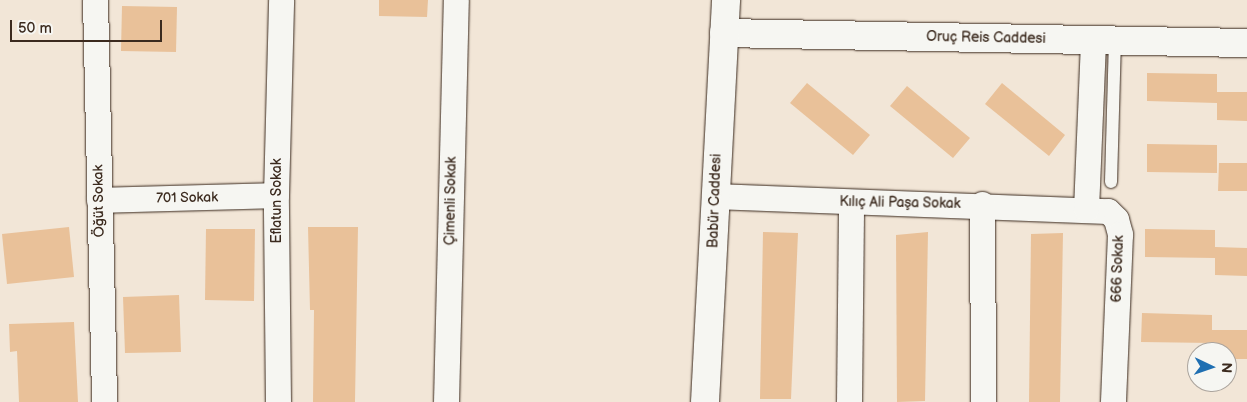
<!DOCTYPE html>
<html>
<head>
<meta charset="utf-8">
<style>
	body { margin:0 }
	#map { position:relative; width:1247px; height:402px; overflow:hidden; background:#f2e6d7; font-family:"Balsamiq Sans",sans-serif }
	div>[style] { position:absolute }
	.building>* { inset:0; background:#e9c199 }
	.roads { filter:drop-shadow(0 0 1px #3b2a1e) drop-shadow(0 0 1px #3b2a1e) }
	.lane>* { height:12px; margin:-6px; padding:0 6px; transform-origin:6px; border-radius:6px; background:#f6f6f2 }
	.street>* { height:25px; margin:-12.5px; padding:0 12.5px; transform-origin:12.5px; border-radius:12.5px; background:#f6f6f2 }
	.secondary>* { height:28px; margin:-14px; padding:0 14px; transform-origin:14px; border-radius:14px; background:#f6f6f2 }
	span { translate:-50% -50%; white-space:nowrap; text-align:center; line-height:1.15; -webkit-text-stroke:4px #f6f6f2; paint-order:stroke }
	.street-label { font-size:14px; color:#3b2a1e }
	.north { position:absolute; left:1187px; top:342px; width:50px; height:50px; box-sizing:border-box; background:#f6f6f2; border:1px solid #aba49d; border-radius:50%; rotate:93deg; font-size:14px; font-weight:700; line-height:20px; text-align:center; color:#3b2a1e }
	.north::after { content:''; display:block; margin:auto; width:18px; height:22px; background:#1f6fb2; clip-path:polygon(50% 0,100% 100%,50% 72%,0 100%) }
	.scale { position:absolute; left:10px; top:20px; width:152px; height:22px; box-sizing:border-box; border:2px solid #3b2a1e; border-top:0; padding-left:6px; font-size:15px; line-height:18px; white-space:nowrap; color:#3b2a1e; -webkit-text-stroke:4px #f6f6f2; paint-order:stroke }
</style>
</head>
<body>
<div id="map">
	<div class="building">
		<div style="clip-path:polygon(379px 0,428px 0,427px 17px,379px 16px)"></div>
		<div style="clip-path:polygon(122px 6px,177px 7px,176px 52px,121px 51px)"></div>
		<div style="clip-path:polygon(1147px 73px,1217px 74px,1217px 103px,1147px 101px)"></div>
		<div style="clip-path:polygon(807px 83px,870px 135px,853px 155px,790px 103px)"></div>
		<div style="clip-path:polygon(1002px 83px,1065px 135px,1049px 156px,985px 104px)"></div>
		<div style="clip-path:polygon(907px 86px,970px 138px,953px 158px,890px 106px)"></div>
		<div style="clip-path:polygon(1217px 92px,1247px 92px,1247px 121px,1217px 120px)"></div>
		<div style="clip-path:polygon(1147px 144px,1217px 145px,1217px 173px,1147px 172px)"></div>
		<div style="clip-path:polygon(1219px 163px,1247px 163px,1247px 191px,1218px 191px)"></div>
		<div style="clip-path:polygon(69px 227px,74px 277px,7px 284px,2px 234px)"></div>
		<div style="clip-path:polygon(308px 227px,358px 227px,355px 402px,313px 402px,314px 310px,310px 310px)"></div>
		<div style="clip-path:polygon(206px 229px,255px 229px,254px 301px,205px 300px)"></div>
		<div style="clip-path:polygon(1145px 229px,1215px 230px,1215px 258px,1145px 257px)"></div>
		<div style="clip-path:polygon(763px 232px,798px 233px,791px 399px,760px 399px)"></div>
		<div style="clip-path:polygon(928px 232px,925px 401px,897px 402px,896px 235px)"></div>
		<div style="clip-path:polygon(1063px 233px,1060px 402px,1029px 402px,1031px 234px)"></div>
		<div style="clip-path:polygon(1215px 247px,1247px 248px,1247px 276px,1215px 275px)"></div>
		<div style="clip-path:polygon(179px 295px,181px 352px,125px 353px,123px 297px)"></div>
		<div style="clip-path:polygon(1142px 313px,1212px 315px,1212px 343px,1141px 342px)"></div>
		<div style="clip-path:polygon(74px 322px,78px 402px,19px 402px,17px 351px,10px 352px,9px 324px)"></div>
		<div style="clip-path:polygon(1212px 330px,1247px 330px,1247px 359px,1227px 359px,1227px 352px,1212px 352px)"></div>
	</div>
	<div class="roads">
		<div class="lane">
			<div style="left:1111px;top:182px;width:142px;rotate:-88.4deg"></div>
		</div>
		<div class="street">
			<div style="left:95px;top:0;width:402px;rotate:88.7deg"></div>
			<div style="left:714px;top:196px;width:394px;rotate:2.2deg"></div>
			<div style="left:1108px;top:211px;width:11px;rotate:45deg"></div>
			<div style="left:1116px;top:219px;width:16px;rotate:75deg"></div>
			<div style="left:1120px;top:234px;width:168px;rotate:92.4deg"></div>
			<div style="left:99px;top:200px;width:177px;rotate:-1.6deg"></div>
			<div style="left:982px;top:204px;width:198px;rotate:89.7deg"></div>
			<div style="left:1086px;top:209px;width:169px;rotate:-87.6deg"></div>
			<div style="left:278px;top:402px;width:207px;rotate:-90.6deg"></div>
			<div style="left:276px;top:195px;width:195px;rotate:-88.5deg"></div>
			<div style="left:446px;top:402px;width:402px;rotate:-88.6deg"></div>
			<div style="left:849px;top:402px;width:200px;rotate:-89.4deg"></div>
		</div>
		<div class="secondary">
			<div style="left:724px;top:33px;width:523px;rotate:1.1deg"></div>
			<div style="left:705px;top:402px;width:403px;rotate:-87deg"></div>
		</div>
	</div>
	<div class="street-label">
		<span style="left:986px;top:38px;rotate:1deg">Oruç Reis Caddesi</span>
		<span style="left:187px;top:198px;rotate:-1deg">701 Sokak</span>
		<span style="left:99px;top:201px;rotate:-91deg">Öğüt Sokak</span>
		<span style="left:277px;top:201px;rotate:-90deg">Eflatun Sokak</span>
		<span style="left:451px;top:201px;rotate:-89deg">Çimenli Sokak</span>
		<span style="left:715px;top:201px;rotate:-88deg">Babür Caddesi</span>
		<span style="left:900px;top:203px;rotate:1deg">Kılıç Ali Paşa Sokak</span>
		<span style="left:1118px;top:269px;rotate:-88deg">666 Sokak</span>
	</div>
	<div class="north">N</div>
	<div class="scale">50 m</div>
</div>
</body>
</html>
